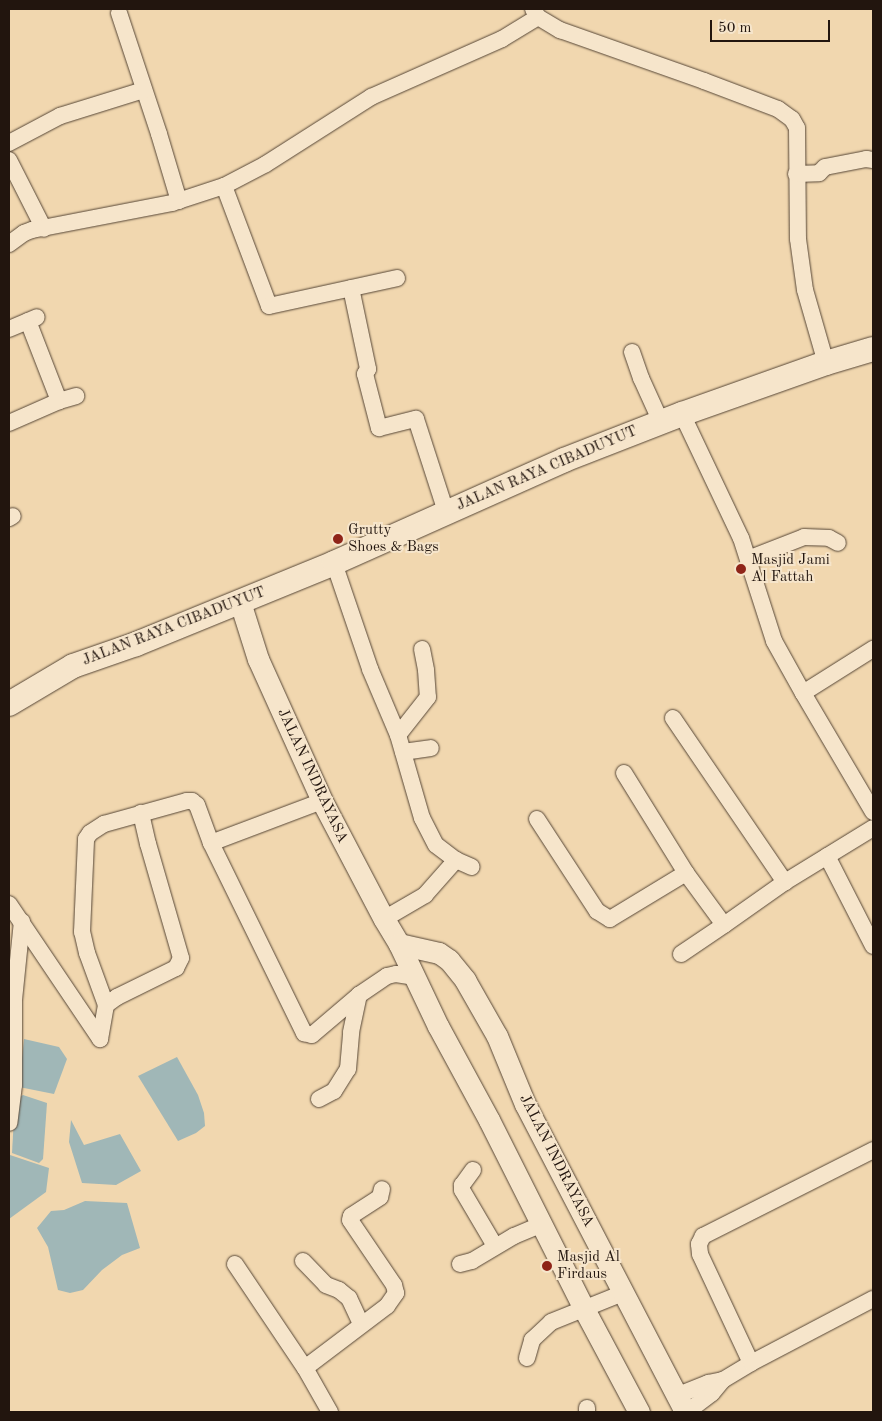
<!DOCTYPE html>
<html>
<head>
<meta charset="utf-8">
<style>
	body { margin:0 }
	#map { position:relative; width:882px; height:1421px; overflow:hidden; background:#f1d7af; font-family:"Old Standard TT",serif }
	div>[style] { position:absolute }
	.water>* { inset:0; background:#a0b7b7 }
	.roads { filter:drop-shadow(0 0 1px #564636) drop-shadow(0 0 1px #564636) }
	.minor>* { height:16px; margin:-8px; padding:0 8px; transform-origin:8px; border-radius:8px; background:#f6e5cb }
	.tertiary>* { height:21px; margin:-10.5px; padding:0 10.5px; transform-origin:10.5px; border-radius:10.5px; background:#f6e5cb }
	.secondary>* { height:24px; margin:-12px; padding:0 12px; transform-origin:12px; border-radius:12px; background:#f6e5cb }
	.dots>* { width:14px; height:14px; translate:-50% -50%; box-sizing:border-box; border:2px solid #f6e5cb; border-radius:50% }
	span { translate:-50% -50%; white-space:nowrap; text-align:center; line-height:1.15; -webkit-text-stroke:4px #f6e5cb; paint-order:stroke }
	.street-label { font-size:15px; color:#22150e }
	.poi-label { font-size:15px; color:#22150e }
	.left { translate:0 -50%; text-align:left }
	.frame { position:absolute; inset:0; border:10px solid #22150e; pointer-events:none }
	.scale { position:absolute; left:710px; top:20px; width:120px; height:22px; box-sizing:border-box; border:2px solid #22150e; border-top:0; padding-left:6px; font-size:15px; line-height:18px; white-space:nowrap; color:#22150e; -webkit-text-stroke:4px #f6e5cb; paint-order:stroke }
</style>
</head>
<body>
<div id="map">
	<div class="water">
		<div style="clip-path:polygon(24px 1039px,59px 1047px,67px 1059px,54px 1094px,19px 1087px)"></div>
		<div style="clip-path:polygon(177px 1057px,198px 1095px,204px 1113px,205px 1126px,196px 1133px,178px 1141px,138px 1076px)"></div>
		<div style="clip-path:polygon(23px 1095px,47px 1103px,43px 1159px,39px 1163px,12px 1153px,15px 1100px)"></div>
		<div style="clip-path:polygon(71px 1120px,84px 1145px,120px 1134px,141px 1171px,116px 1185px,82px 1183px,69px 1142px)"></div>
		<div style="clip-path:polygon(10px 1155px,49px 1168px,46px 1192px,9px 1219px)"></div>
		<div style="clip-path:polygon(85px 1201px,127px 1203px,140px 1248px,122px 1255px,102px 1270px,83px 1290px,70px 1293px,58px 1290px,48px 1247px,37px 1228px,51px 1211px,64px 1210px)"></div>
	</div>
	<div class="roads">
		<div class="minor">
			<div style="left:533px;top:9px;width:9px;rotate:58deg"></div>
			<div style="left:538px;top:17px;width:26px;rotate:31deg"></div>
			<div style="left:560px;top:30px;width:153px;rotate:19.5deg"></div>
			<div style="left:704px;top:81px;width:79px;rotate:20.7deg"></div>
			<div style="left:778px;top:109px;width:17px;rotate:36deg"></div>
			<div style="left:792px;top:119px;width:10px;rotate:61deg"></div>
			<div style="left:797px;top:128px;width:111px;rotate:89.5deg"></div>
			<div style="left:798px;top:239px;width:51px;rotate:82.2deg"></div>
			<div style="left:805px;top:290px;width:76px;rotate:74deg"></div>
			<div style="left:119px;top:13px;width:127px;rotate:71.7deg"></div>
			<div style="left:159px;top:134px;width:70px;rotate:73.4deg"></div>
			<div style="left:9px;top:143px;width:58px;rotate:-27.9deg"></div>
			<div style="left:60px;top:116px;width:88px;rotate:-17.2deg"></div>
			<div style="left:9px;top:160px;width:77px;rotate:63.1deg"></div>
			<div style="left:796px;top:174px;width:23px;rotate:-2deg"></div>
			<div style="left:819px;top:173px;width:8px;rotate:-45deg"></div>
			<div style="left:825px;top:167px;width:42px;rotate:-11deg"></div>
			<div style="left:866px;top:159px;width:7px;rotate:8deg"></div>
			<div style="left:224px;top:186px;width:128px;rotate:69.4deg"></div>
			<div style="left:269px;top:306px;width:131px;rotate:-12.3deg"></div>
			<div style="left:9px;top:244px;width:19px;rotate:-36deg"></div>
			<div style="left:24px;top:233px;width:9px;rotate:-21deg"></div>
			<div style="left:32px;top:230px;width:143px;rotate:-10.9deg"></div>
			<div style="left:172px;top:203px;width:55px;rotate:-18.1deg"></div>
			<div style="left:224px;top:186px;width:47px;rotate:-27.6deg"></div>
			<div style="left:266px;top:164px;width:125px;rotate:-32.5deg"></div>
			<div style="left:371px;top:97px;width:143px;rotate:-23.9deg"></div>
			<div style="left:502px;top:39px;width:42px;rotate:-31.4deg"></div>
			<div style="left:351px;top:288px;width:83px;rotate:78.1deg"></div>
			<div style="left:368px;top:369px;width:6px;rotate:121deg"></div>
			<div style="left:365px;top:374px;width:56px;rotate:75.5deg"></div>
			<div style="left:379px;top:428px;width:38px;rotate:-14deg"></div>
			<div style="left:416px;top:419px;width:98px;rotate:72.1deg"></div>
			<div style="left:28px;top:321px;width:86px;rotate:68.8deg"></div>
			<div style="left:9px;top:329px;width:30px;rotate:-23deg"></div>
			<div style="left:632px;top:352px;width:28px;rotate:71deg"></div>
			<div style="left:641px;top:378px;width:48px;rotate:65.6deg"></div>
			<div style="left:682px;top:414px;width:137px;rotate:64.6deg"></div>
			<div style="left:741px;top:538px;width:108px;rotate:72.2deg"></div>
			<div style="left:774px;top:641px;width:60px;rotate:60.9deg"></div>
			<div style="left:803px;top:693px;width:83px;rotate:-32.2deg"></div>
			<div style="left:9px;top:423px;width:55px;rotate:-23.7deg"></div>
			<div style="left:59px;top:401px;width:18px;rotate:-16deg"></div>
			<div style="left:9px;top:518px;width:4px;rotate:-27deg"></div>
			<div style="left:748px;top:559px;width:60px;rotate:-21.4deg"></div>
			<div style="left:804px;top:537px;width:25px;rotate:2deg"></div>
			<div style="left:829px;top:538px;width:10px;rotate:29deg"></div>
			<div style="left:334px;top:563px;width:112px;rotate:71.2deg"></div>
			<div style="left:370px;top:669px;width:72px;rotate:67deg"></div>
			<div style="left:422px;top:649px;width:21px;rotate:79deg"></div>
			<div style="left:426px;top:670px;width:27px;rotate:86deg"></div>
			<div style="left:428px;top:697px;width:48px;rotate:128.3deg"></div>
			<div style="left:398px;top:735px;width:86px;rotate:73.9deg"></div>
			<div style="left:422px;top:818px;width:30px;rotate:63deg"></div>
			<div style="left:436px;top:845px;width:25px;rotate:37deg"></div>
			<div style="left:456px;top:860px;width:17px;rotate:24deg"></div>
			<div style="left:803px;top:693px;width:138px;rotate:59.5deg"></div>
			<div style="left:673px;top:718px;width:199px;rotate:55.7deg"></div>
			<div style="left:403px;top:752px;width:28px;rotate:-8deg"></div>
			<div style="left:624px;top:773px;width:118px;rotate:58.2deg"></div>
			<div style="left:686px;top:873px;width:64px;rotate:53.8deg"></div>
			<div style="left:724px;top:925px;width:75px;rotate:-35.2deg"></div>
			<div style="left:785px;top:882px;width:103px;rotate:-31.5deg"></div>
			<div style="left:537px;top:819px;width:110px;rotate:56.9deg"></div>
			<div style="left:597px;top:911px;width:15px;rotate:32deg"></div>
			<div style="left:610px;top:919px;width:89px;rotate:-31.2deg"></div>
			<div style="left:211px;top:843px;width:119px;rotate:-20.7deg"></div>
			<div style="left:827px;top:856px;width:101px;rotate:62.9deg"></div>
			<div style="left:9px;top:904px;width:163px;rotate:56deg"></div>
			<div style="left:384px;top:919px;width:48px;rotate:-30.3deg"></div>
			<div style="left:425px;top:895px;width:47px;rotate:-48.5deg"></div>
			<div style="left:681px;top:954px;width:52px;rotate:-34deg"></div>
			<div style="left:9px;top:999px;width:5px;rotate:11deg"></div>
			<div style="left:14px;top:1000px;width:85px;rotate:90deg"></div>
			<div style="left:14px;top:1085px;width:38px;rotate:97deg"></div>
			<div style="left:14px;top:1000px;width:79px;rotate:-84.2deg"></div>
			<div style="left:106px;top:1005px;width:14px;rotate:-36deg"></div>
			<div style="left:117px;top:997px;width:66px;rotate:-26.2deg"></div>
			<div style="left:176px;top:968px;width:11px;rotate:-63deg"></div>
			<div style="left:181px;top:958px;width:119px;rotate:-106.1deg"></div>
			<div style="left:148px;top:844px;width:32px;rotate:-103deg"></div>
			<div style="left:100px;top:1039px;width:35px;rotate:-80deg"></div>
			<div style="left:106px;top:1005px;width:55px;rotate:-110.1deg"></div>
			<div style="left:87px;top:953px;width:22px;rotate:-103deg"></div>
			<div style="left:82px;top:932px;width:93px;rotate:-87.5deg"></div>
			<div style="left:86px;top:839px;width:7px;rotate:-56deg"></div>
			<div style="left:90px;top:833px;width:17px;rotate:-33deg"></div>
			<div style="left:104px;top:824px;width:86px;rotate:-15.5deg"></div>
			<div style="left:187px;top:801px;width:5px"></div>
			<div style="left:192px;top:801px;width:6px;rotate:39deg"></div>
			<div style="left:197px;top:805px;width:40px;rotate:69.8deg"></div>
			<div style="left:211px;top:843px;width:212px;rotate:63.9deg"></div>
			<div style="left:304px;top:1033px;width:8px;rotate:14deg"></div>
			<div style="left:312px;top:1035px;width:62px;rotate:-40.4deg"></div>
			<div style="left:319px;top:1099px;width:17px;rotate:-28deg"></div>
			<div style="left:334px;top:1091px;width:26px;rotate:-58deg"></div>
			<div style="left:348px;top:1069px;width:37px;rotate:-85deg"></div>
			<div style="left:351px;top:1032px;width:38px;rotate:-78deg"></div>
			<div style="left:359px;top:995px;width:34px;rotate:-34deg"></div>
			<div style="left:387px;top:976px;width:9px;rotate:-13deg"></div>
			<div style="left:396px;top:974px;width:18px;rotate:9deg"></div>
			<div style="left:473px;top:1170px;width:19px;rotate:126deg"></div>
			<div style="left:462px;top:1185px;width:5px;rotate:90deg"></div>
			<div style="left:462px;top:1190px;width:65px;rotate:59.5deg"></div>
			<div style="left:303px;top:1261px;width:33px;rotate:46deg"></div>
			<div style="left:326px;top:1285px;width:14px;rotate:21deg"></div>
			<div style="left:339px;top:1290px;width:13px;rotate:39deg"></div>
			<div style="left:349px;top:1298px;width:29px;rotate:65deg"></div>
			<div style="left:235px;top:1264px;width:125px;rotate:56.1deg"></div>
			<div style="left:305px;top:1368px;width:103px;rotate:-37.1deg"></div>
			<div style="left:387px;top:1306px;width:16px;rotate:-55deg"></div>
			<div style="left:396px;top:1293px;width:8px;rotate:-104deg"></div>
			<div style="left:394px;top:1285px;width:78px;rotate:-124.1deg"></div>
			<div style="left:350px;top:1220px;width:4px;rotate:-76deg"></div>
			<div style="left:351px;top:1216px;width:35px;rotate:-33deg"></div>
			<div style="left:380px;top:1197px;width:8px;rotate:-76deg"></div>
			<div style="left:460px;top:1264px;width:12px;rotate:-14deg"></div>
			<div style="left:472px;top:1261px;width:49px;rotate:-30.8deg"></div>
			<div style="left:514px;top:1236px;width:30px;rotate:-23deg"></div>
			<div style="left:527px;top:1358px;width:19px;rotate:-74deg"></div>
			<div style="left:532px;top:1340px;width:26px;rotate:-43deg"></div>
			<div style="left:551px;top:1322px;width:78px;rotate:-21.9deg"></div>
			<div style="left:751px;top:1363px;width:120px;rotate:-115.1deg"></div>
			<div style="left:700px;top:1254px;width:10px;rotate:-96deg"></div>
			<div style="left:699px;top:1244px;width:9px;rotate:-63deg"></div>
			<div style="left:703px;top:1236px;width:191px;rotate:-26.8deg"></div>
			<div style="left:305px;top:1368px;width:51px;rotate:60.4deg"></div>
			<div style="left:676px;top:1396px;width:35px;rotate:-22deg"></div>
			<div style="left:708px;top:1383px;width:15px;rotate:-11deg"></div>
			<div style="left:587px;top:1408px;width:4px;rotate:90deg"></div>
			<div style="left:687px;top:1412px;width:31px;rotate:-37deg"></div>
			<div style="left:712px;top:1393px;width:17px;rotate:-50deg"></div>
			<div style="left:723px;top:1380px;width:33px;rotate:-31deg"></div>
			<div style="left:751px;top:1363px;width:138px;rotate:-27.7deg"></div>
		</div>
		<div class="tertiary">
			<div style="left:240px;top:602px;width:60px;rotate:72.5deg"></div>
			<div style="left:258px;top:659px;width:156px;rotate:65.7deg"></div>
			<div style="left:322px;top:801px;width:133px;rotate:62.3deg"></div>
			<div style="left:384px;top:919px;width:29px;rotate:59deg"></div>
			<div style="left:399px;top:944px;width:91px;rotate:64.6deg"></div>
			<div style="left:438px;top:1026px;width:107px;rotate:61.5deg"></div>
			<div style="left:489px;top:1120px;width:212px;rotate:63.3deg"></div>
			<div style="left:584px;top:1309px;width:117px;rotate:61.9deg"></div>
			<div style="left:399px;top:944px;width:41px;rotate:12.7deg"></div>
			<div style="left:439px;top:953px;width:12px;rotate:35deg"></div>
			<div style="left:449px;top:960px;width:26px;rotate:51deg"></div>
			<div style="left:465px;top:980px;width:64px;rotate:60.3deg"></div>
			<div style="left:497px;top:1036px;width:74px;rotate:67.6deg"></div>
			<div style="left:525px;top:1104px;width:347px;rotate:62.5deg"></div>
		</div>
		<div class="secondary">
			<div style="left:9px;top:704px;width:74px;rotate:-30.7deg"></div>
			<div style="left:73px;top:666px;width:67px;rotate:-19.2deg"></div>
			<div style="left:136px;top:644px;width:214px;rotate:-22.2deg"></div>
			<div style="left:334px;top:563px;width:252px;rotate:-24.1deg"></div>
			<div style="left:564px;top:460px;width:127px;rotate:-21.3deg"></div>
			<div style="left:682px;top:414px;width:153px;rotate:-19.5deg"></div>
			<div style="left:826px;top:363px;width:49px;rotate:-16.6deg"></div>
		</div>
	</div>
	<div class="dots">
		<div style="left:338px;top:539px;background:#8f2418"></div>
		<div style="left:741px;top:569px;background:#8f2418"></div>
		<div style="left:547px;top:1266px;background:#8f2418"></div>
	</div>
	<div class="street-label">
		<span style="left:547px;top:469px;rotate:-23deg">JALAN RAYA CIBADUYUT</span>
		<span style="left:174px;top:627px;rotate:-21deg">JALAN RAYA CIBADUYUT</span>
		<span style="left:312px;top:776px;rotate:65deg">JALAN INDRAYASA</span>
		<span style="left:556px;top:1161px;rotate:63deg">JALAN INDRAYASA</span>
	</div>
	<div class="poi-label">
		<span class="left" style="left:348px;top:539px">Grutty<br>Shoes &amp; Bags</span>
		<span class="left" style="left:751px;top:569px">Masjid Jami<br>Al Fattah</span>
		<span class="left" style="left:557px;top:1266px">Masjid Al<br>Firdaus</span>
	</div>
	<div class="frame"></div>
	<div class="scale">50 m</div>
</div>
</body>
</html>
